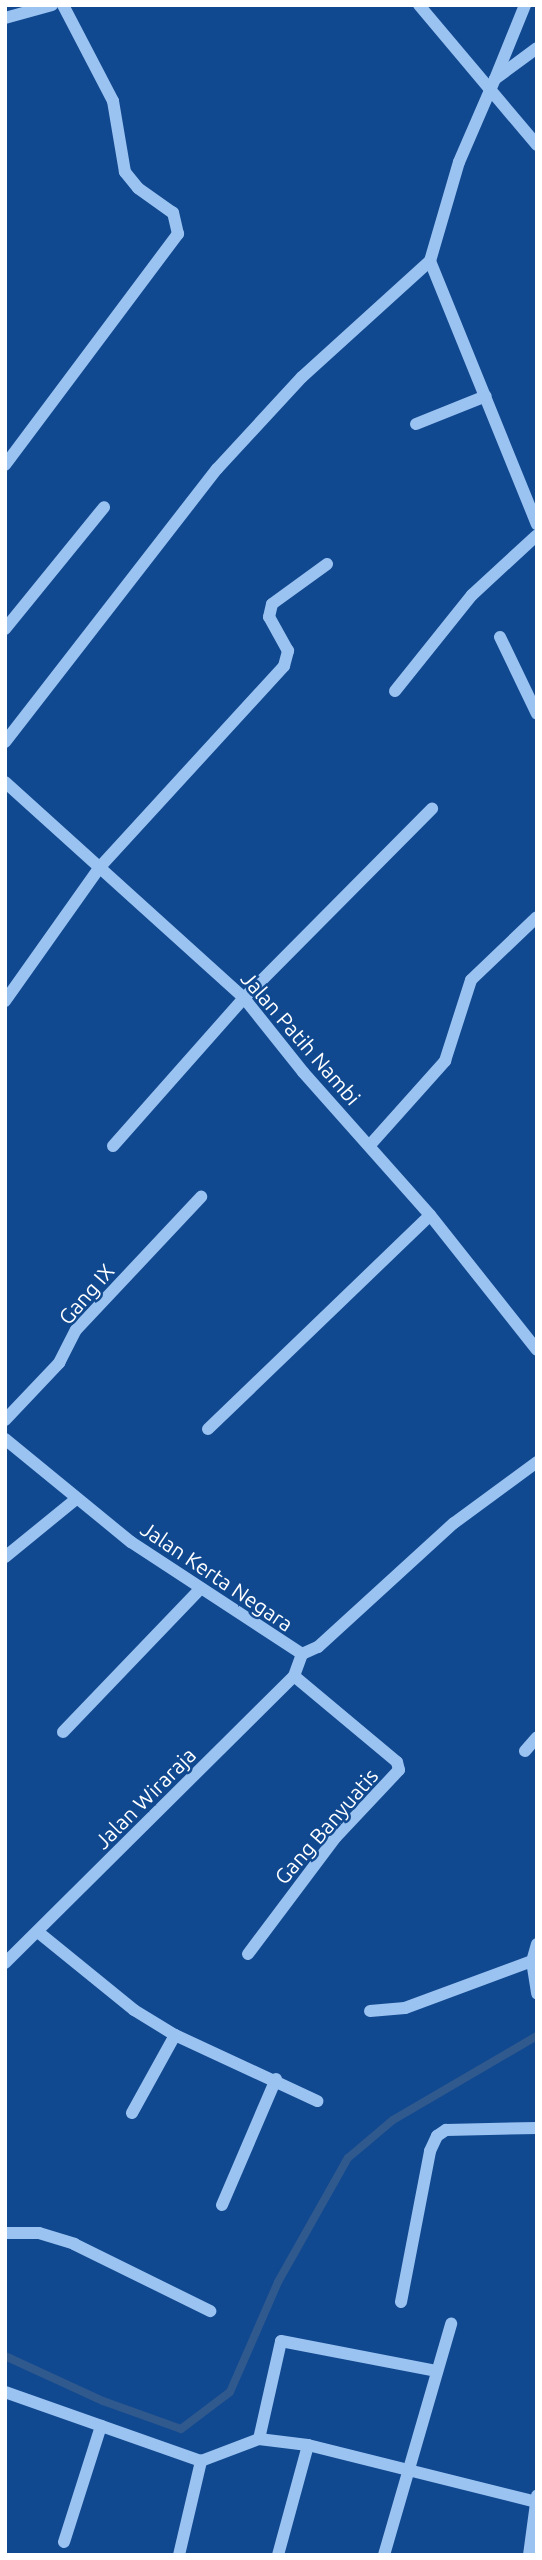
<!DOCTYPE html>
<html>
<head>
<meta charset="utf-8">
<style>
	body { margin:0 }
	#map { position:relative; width:542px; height:2560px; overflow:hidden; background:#114990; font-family:Ubuntu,sans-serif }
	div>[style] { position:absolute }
	.stream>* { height:8px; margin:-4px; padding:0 4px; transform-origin:4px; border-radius:4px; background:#30598e }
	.minor>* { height:12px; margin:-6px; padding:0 6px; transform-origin:6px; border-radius:6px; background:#9bc3f2 }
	span { translate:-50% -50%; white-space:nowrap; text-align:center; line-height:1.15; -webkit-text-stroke:5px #114990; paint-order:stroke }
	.street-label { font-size:21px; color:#fff }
	.frame { position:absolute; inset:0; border:7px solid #fff; pointer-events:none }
</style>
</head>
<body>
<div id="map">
	<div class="stream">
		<div style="left:5px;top:2356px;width:108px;rotate:24.7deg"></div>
		<div style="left:103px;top:2401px;width:83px;rotate:19.7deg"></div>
		<div style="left:181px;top:2429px;width:61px;rotate:-37.1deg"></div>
		<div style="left:230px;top:2392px;width:120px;rotate:-66.4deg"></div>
		<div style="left:278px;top:2282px;width:142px;rotate:-60.6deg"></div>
		<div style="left:348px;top:2158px;width:59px;rotate:-40.2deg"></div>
		<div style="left:393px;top:2120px;width:167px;rotate:-30.3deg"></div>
	</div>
	<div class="minor">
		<div style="left:419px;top:5px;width:183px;rotate:49.9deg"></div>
		<div style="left:5px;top:18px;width:49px;rotate:-15.5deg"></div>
		<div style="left:495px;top:79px;width:80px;rotate:-67.9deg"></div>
		<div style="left:430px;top:261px;width:284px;rotate:67.9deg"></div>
		<div style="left:416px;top:424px;width:75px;rotate:-21.8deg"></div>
		<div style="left:5px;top:465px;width:289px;rotate:-53.2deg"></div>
		<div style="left:178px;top:234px;width:22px;rotate:-103deg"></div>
		<div style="left:173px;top:213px;width:43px;rotate:-144.5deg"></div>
		<div style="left:138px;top:188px;width:21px;rotate:-129deg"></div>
		<div style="left:125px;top:172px;width:72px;rotate:-99.6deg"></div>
		<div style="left:113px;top:101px;width:108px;rotate:-117.5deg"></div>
		<div style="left:5px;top:629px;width:157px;rotate:-50.9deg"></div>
		<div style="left:500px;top:637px;width:85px;rotate:64.3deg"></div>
		<div style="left:395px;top:691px;width:123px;rotate:-51.3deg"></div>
		<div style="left:472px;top:595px;width:88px;rotate:-42.7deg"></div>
		<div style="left:5px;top:742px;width:346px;rotate:-52.2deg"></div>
		<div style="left:217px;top:469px;width:125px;rotate:-47.3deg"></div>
		<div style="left:302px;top:377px;width:173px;rotate:-42.2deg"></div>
		<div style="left:430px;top:261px;width:103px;rotate:-73.7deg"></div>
		<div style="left:459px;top:162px;width:90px;rotate:-66.6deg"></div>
		<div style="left:495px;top:79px;width:52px;rotate:-36.4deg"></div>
		<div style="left:5px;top:782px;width:322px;rotate:42.1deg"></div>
		<div style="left:244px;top:998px;width:95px;rotate:51.4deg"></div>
		<div style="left:303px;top:1072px;width:191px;rotate:48.4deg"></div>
		<div style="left:430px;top:1215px;width:172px;rotate:51.6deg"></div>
		<div style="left:5px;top:1001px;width:163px;rotate:-54.7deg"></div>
		<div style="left:99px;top:868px;width:274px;rotate:-47.5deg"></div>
		<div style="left:284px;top:666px;width:16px;rotate:-75deg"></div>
		<div style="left:288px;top:651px;width:39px;rotate:-119deg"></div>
		<div style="left:269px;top:617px;width:13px;rotate:-77deg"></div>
		<div style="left:272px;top:604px;width:68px;rotate:-36deg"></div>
		<div style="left:370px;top:1145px;width:113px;rotate:-48.2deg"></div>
		<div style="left:445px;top:1061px;width:85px;rotate:-72.2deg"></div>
		<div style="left:471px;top:980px;width:91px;rotate:-43.7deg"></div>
		<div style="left:113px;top:1146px;width:198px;rotate:-48.5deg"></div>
		<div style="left:244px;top:998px;width:267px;rotate:-45.2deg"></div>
		<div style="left:5px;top:1420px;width:79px;rotate:-46.5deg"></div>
		<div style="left:59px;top:1363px;width:37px;rotate:-63deg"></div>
		<div style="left:76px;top:1330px;width:183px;rotate:-46.8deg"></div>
		<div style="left:208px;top:1429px;width:308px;rotate:-43.9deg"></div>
		<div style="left:5px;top:1439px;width:163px;rotate:39.3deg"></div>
		<div style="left:131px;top:1542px;width:204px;rotate:33.2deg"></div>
		<div style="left:302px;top:1654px;width:17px;rotate:-24deg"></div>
		<div style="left:318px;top:1647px;width:184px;rotate:-42.4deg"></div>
		<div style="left:454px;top:1523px;width:103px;rotate:-36.3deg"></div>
		<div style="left:5px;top:1557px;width:92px;rotate:-39.2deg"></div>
		<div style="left:63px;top:1732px;width:199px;rotate:-46.2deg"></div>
		<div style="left:525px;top:1751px;width:18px;rotate:-49deg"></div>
		<div style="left:38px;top:1932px;width:124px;rotate:39.1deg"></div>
		<div style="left:134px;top:2010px;width:48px;rotate:31.4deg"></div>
		<div style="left:175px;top:2035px;width:157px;rotate:24.9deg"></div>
		<div style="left:537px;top:1944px;width:18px;rotate:106deg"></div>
		<div style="left:532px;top:1961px;width:33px;rotate:81deg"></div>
		<div style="left:248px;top:1954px;width:146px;rotate:-53.1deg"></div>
		<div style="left:336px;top:1837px;width:92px;rotate:-46.8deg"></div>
		<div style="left:399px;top:1770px;width:8px;rotate:-104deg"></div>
		<div style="left:397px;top:1762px;width:134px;rotate:-140.1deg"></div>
		<div style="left:5px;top:1963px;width:407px;rotate:-44.8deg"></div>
		<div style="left:294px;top:1676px;width:23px;rotate:-70deg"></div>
		<div style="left:370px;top:2011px;width:35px;rotate:-5deg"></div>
		<div style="left:405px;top:2008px;width:135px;rotate:-20.3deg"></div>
		<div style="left:132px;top:2113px;width:89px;rotate:-61.1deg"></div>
		<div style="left:222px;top:2205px;width:137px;rotate:-66.8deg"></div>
		<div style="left:5px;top:2233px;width:34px"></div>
		<div style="left:39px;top:2233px;width:37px;rotate:17deg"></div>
		<div style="left:74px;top:2244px;width:152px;rotate:26.2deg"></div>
		<div style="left:401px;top:2302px;width:154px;rotate:-79.1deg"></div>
		<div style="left:430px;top:2151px;width:17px;rotate:-65deg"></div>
		<div style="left:437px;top:2136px;width:11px;rotate:-34deg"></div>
		<div style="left:446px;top:2130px;width:91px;rotate:-1.3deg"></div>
		<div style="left:5px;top:2392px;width:208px;rotate:19.4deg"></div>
		<div style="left:201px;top:2461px;width:62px;rotate:-20.8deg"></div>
		<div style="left:259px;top:2439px;width:49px;rotate:7deg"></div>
		<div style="left:308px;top:2445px;width:235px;rotate:14deg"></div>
		<div style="left:259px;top:2439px;width:100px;rotate:-77.3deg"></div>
		<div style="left:281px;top:2341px;width:159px;rotate:10.9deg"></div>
		<div style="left:64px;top:2542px;width:122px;rotate:-72.3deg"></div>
		<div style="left:179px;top:2555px;width:97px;rotate:-76.8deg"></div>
		<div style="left:278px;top:2555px;width:114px;rotate:-74.7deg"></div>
		<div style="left:384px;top:2555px;width:241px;rotate:-73.8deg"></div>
		<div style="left:529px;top:2555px;width:60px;rotate:-82.3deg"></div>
	</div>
	<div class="street-label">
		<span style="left:301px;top:1038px;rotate:49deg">Jalan Patih Nambi</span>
		<span style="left:86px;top:1294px;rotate:-49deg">Gang IX</span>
		<span style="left:217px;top:1576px;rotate:34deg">Jalan Kerta Negara</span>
		<span style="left:145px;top:1798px;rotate:-45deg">Jalan Wiraraja</span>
		<span style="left:326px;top:1826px;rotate:-49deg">Gang Banyuatis</span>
	</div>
	<div class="frame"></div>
</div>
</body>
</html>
